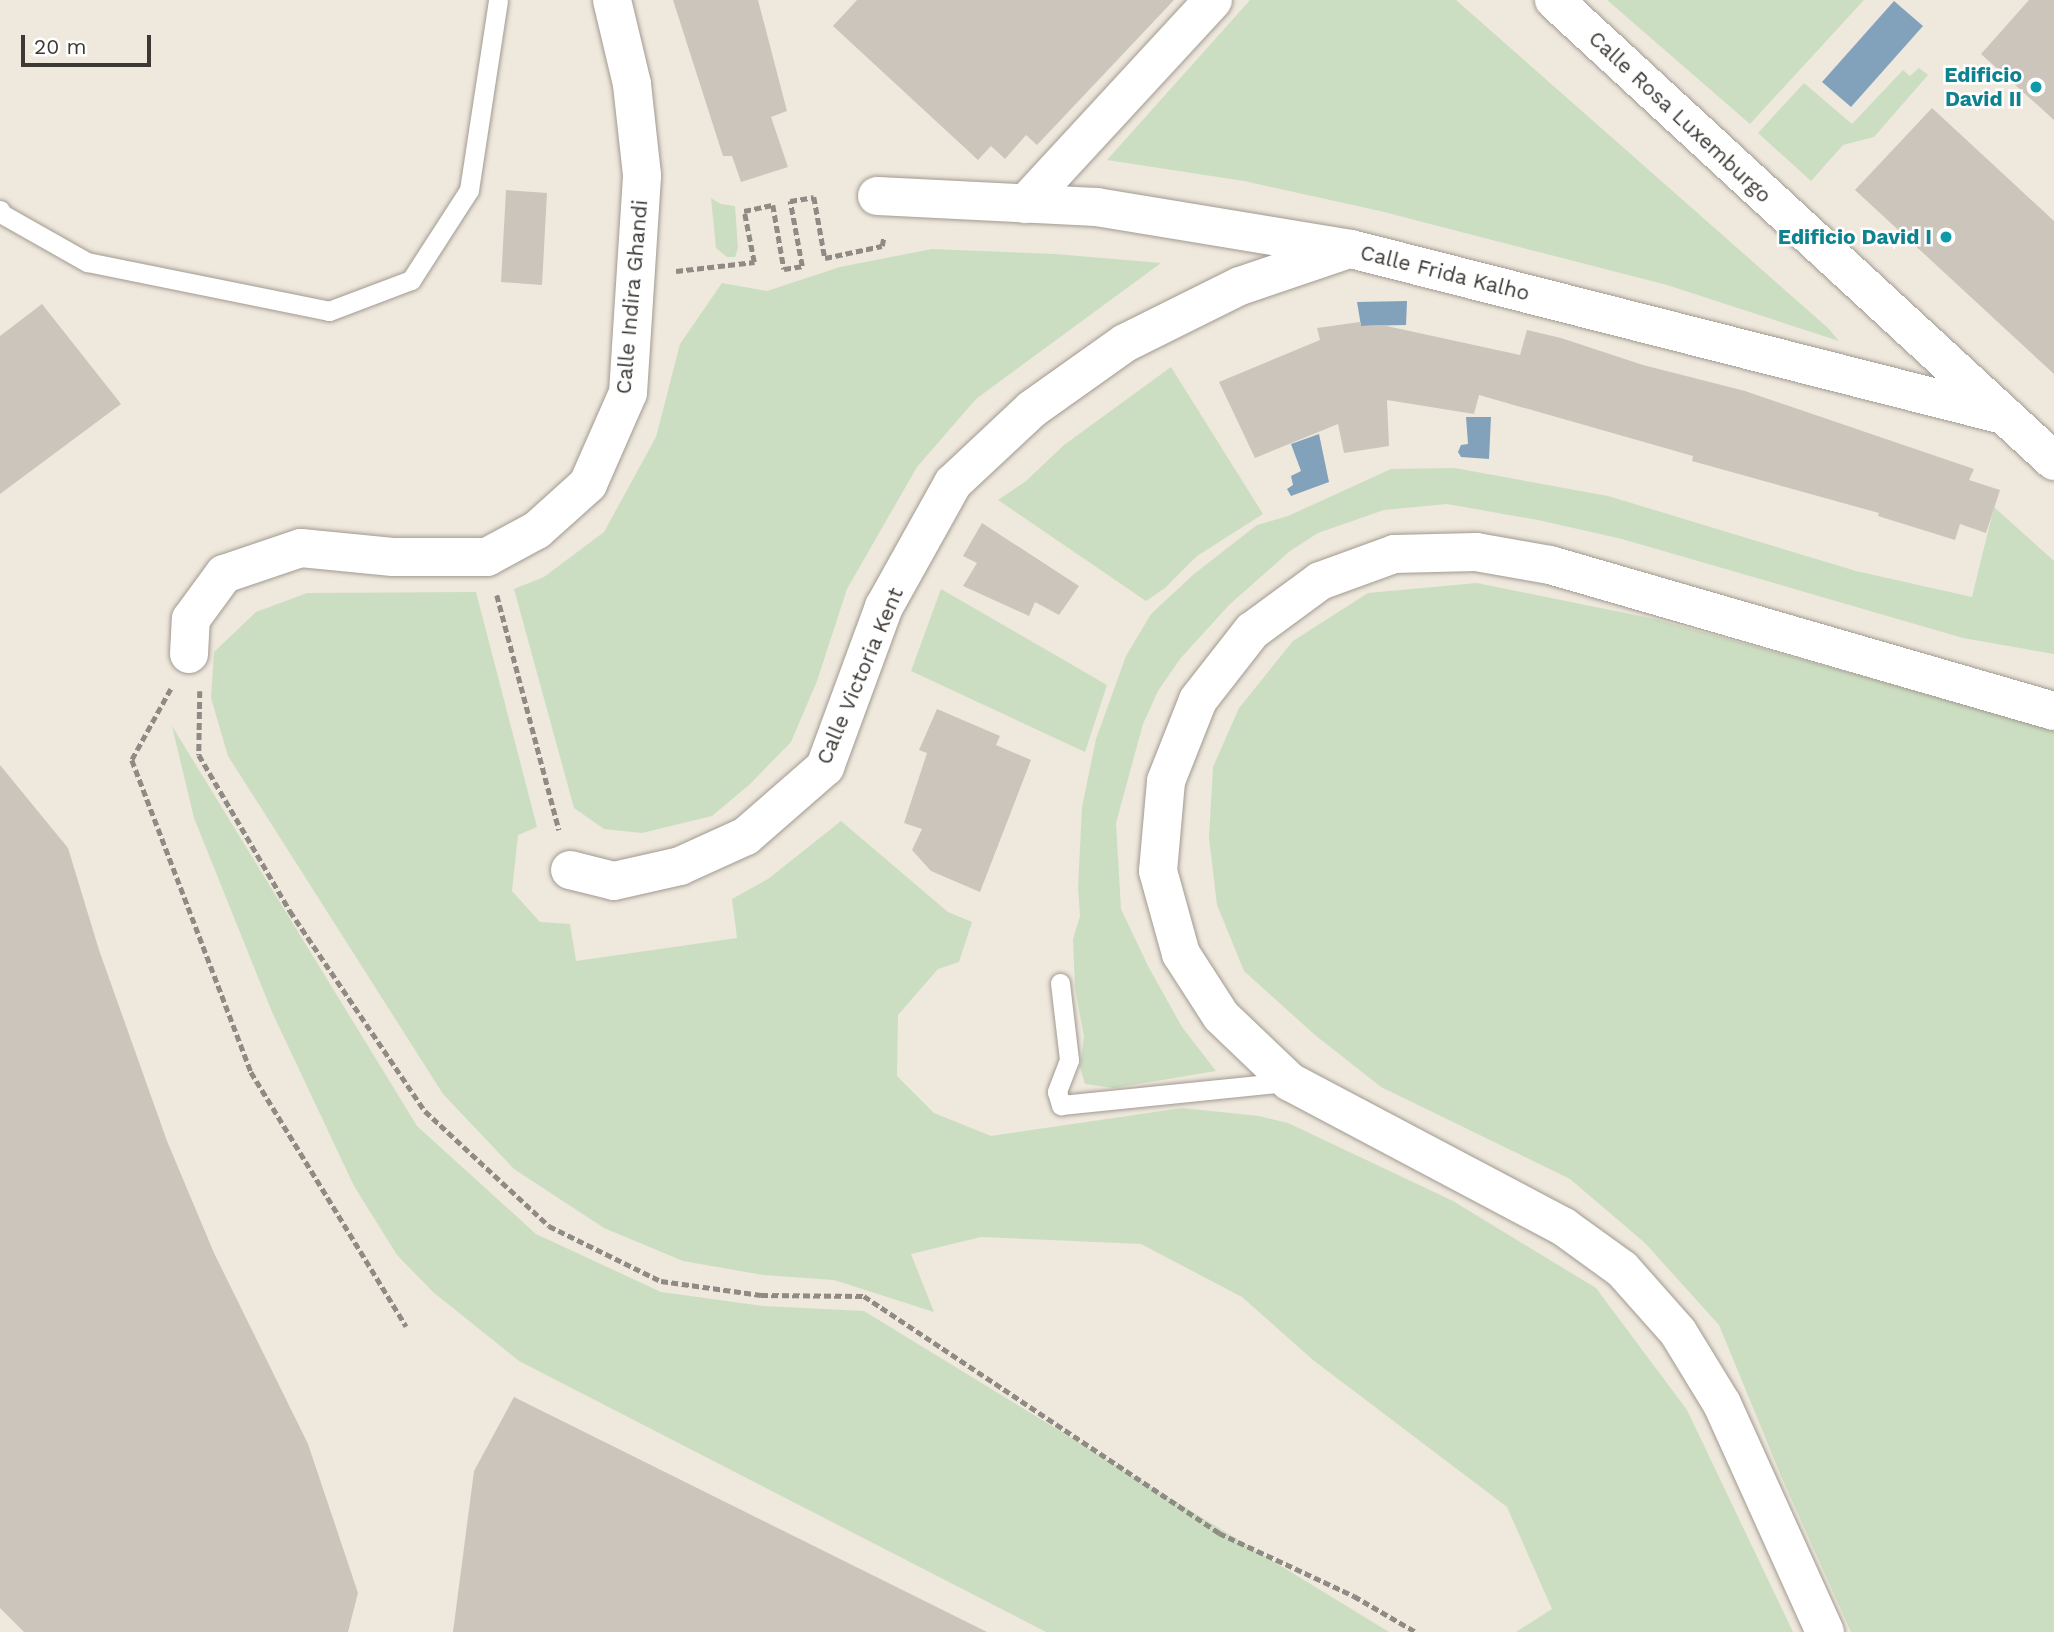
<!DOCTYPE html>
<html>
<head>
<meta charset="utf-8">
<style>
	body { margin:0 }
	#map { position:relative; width:2054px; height:1632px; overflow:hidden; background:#efe8dd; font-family:"Work Sans",sans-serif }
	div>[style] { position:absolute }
	.green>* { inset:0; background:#ccdec1 }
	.water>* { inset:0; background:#82a2bc }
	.building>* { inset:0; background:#ccc5bb }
	.path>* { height:4.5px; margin-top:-2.25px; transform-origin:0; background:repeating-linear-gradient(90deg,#8f8a83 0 7px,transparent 0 10.5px) }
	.roads { filter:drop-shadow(0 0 2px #a19a90) drop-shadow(0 0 2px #a19a90) }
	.lane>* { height:19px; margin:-9.5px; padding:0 9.5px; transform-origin:9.5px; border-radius:9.5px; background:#fff }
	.street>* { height:38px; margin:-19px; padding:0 19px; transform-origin:19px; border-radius:19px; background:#fff }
	.secondary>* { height:38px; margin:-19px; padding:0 19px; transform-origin:19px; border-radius:19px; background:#fff }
	.dots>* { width:19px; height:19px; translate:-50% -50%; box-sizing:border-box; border:4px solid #fff; border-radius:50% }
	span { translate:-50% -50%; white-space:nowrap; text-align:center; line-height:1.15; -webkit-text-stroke:5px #fff; paint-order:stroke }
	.culture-label { font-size:21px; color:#0d838f; font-weight:700 }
	.right { translate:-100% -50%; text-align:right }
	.street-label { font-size:21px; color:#3c3935 }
	.scale { position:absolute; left:21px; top:35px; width:130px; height:32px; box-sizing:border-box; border:4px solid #3c3935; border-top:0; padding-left:9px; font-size:21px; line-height:24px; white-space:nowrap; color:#3c3935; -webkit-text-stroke:5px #fff; paint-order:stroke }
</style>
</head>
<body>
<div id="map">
	<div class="green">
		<div style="clip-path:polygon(1250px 0,1456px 0,1828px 328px,1839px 341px,1667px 285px,1380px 211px,1244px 181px,1107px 160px)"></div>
		<div style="clip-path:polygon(1607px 0,1864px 0,1750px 124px)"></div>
		<div style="clip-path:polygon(1919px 68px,1928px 75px,1874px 137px,1843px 145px,1811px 181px,1758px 133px,1804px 83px,1852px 124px,1903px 70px,1910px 76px)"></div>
		<div style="clip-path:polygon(711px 198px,721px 204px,735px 206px,738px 248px,735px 257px,727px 257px,716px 248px)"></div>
		<div style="clip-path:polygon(932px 249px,1055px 254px,1161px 263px,976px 399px,917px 467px,847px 589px,817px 681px,791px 742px,749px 785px,712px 816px,642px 833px,604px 829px,574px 808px,514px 589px,544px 577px,604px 532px,656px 437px,680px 344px,722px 283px,767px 291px,840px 267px)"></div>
		<div style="clip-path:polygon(1171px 367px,1263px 514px,1197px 556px,1165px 588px,1146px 601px,998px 500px,1026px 481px,1064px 445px)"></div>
		<div style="clip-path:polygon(1455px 468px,1608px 496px,1856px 571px,1972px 597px,1994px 507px,2054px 561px,2054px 654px,1963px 638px,1622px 539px,1538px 520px,1447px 504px,1384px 510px,1318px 533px,1290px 551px,1229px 605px,1180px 659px,1158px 691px,1143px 724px,1116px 823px,1121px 909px,1148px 966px,1182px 1027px,1216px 1071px,1114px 1088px,1085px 1084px,1080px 1067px,1084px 1037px,1075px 988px,1073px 939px,1080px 916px,1078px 887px,1082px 807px,1096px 739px,1126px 656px,1151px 614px,1194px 574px,1257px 525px,1288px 516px,1391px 469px)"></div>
		<div style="clip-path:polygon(1477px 583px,1655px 619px,2054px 729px,2054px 1632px,1851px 1632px,1781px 1476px,1719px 1325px,1645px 1243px,1570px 1179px,1381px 1087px,1315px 1035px,1244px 971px,1217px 905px,1209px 838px,1213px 767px,1239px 708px,1293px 641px,1368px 593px)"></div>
		<div style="clip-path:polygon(941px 589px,1107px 685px,1085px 752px,911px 671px)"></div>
		<div style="clip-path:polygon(476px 592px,537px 827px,518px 835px,512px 891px,540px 922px,570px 924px,576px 961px,737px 938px,732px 899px,768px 879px,841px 821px,948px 912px,972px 922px,959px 962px,938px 969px,898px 1015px,897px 1076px,934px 1113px,991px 1136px,1182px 1108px,1259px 1116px,1288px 1123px,1453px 1201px,1596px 1288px,1687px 1410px,1793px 1632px,1516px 1632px,1552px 1609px,1507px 1507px,1313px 1360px,1242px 1297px,1141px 1244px,981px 1237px,911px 1254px,934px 1312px,834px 1280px,763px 1275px,683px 1261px,604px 1228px,514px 1169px,443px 1094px,228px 756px,211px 698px,214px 652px,256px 612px,307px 593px)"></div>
		<div style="clip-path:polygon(172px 726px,417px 1126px,536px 1234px,661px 1292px,763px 1306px,864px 1311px,1389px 1632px,1046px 1632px,519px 1361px,433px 1292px,397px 1255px,354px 1186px,272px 1012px,194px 818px)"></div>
	</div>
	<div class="water">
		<div style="clip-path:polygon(1894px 1px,1923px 26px,1851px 107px,1822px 82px)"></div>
		<div style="clip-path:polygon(1407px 301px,1406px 325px,1361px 326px,1357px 302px)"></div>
		<div style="clip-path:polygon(1466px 417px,1491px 417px,1489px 459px,1461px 457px,1458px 452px,1461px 445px,1468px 444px)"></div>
		<div style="clip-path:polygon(1319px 434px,1329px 482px,1291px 496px,1287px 489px,1293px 485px,1291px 476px,1301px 471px,1291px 444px)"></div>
	</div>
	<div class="building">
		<div style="clip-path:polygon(673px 0,758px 0,787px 111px,771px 117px,788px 167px,741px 182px,732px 156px,723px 156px)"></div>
		<div style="clip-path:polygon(857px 0,1174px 0,1037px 145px,1026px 135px,1005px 159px,991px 146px,978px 160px,833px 26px)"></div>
		<div style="clip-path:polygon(2029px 0,2054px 0,2054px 120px,1981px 54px)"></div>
		<div style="clip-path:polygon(1932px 108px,2054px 221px,2054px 374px,1855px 190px)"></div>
		<div style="clip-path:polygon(506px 190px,547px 193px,542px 285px,501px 282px)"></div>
		<div style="clip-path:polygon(42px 304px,121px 404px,0 494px,0 336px)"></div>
		<div style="clip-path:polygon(1360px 322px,1361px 326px,1382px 325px,1520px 355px,1527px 330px,1561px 338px,1643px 365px,1745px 391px,1974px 469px,1969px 480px,2000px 490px,1986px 533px,1960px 524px,1955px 540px,1878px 516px,1879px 513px,1692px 461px,1693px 456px,1479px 395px,1474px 414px,1387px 400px,1389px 446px,1344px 453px,1338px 424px,1255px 458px,1219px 382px,1320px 340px,1317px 328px)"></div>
		<div style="clip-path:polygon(982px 523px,1079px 586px,1059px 615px,1035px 602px,1029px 616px,963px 586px,977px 563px,963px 556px)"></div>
		<div style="clip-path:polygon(937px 709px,1000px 736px,996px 745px,1031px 760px,980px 892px,931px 871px,912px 850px,922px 829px,904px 823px,927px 753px,919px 750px)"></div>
		<div style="clip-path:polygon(0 765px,68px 848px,99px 950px,167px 1141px,214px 1253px,308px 1444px,358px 1593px,348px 1632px,24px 1632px,0 1608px)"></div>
		<div style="clip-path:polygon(514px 1397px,987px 1632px,453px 1632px,474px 1471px)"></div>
	</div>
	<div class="path">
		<div style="left:676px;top:271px;width:79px;rotate:-6.6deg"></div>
		<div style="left:754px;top:262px;width:52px;rotate:-101.1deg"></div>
		<div style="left:744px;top:211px;width:30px;rotate:-12deg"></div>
		<div style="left:773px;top:205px;width:65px;rotate:80.2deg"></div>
		<div style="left:784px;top:269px;width:18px;rotate:-9deg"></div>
		<div style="left:802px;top:266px;width:66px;rotate:-100.5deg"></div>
		<div style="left:790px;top:201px;width:24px;rotate:-9deg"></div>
		<div style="left:814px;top:197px;width:62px;rotate:79.8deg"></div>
		<div style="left:825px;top:258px;width:58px;rotate:-11.9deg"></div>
		<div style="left:882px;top:246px;width:10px;rotate:-79deg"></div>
		<div style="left:497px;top:595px;width:243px;rotate:75.2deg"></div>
		<div style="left:171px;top:689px;width:81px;rotate:118.8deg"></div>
		<div style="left:132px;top:760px;width:334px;rotate:69.1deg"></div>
		<div style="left:251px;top:1072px;width:298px;rotate:58.6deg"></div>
		<div style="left:200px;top:691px;width:64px;rotate:90.9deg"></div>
		<div style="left:199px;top:755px;width:181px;rotate:59.7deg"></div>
		<div style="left:290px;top:911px;width:241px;rotate:56deg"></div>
		<div style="left:425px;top:1111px;width:169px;rotate:42.8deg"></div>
		<div style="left:549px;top:1226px;width:125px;rotate:26.2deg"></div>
		<div style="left:661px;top:1281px;width:101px;rotate:8deg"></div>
		<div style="left:761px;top:1295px;width:103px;rotate:0.6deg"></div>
		<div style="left:864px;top:1296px;width:427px;rotate:33.7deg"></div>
		<div style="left:1219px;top:1533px;width:149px;rotate:25deg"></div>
		<div style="left:1354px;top:1596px;width:72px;rotate:30.1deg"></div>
	</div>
	<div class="roads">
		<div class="lane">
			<div style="left:0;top:210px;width:4px;rotate:63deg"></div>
			<div style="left:2px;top:214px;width:98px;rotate:29.5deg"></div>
			<div style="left:87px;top:262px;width:247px;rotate:11.4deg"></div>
			<div style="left:329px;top:311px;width:88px;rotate:-20.7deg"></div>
			<div style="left:411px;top:280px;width:107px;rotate:-57.2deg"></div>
			<div style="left:469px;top:190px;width:192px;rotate:-81.3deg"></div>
			<div style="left:1060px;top:983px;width:78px;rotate:83.3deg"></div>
			<div style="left:1069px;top:1060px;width:34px;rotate:111deg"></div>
			<div style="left:1057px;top:1092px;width:14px;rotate:73deg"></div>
			<div style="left:1061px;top:1105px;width:229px;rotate:-5.8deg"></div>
		</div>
		<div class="street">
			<div style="left:1554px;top:0;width:680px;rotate:42.68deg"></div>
			<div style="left:877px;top:196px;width:220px;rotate:2.9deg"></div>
			<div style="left:1097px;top:207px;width:257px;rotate:9.4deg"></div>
			<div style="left:1351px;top:249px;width:673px;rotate:14.28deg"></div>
			<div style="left:1025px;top:204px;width:277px;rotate:-47.3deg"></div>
			<div style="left:189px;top:654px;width:35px;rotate:-87deg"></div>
			<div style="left:191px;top:619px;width:56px;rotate:-53.7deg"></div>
			<div style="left:224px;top:574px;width:81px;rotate:-18.7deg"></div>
			<div style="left:301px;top:548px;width:92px;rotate:5.6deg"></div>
			<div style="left:393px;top:557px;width:94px"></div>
			<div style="left:487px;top:557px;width:57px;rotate:-28.4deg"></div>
			<div style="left:537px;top:530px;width:69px;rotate:-42deg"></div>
			<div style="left:588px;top:484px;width:99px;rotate:-66.3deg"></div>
			<div style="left:628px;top:393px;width:218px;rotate:-86.3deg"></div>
			<div style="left:642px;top:175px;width:92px;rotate:-96.3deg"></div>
			<div style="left:632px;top:84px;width:86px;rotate:-103.4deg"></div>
			<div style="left:570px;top:870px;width:45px;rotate:14deg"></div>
			<div style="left:614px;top:881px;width:68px;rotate:-12.8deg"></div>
			<div style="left:680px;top:866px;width:72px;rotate:-24.4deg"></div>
			<div style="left:746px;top:836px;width:105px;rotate:-41.1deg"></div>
			<div style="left:825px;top:767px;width:171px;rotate:-69.8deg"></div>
			<div style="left:884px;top:607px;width:142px;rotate:-60.9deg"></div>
			<div style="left:953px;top:483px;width:108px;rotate:-43.1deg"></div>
			<div style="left:1032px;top:409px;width:114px;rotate:-35.4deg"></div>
			<div style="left:1125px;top:343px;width:128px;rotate:-26.4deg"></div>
			<div style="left:1240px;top:286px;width:112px;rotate:-18.8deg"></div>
		</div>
		<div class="secondary">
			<div style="left:1825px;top:1632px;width:250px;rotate:-114.3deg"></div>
			<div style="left:1722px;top:1404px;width:84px;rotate:-121.4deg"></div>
			<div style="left:1678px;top:1332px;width:84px;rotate:-131.6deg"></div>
			<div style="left:1622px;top:1269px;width:72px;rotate:-144.1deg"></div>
			<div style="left:1564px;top:1227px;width:310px;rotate:-152.1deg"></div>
			<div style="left:1290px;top:1082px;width:95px;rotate:-136.3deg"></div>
			<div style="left:1221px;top:1016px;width:74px;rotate:-122.8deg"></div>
			<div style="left:1181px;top:954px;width:86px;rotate:-105.5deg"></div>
			<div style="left:1158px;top:871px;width:90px;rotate:-84.9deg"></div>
			<div style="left:1166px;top:781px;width:87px;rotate:-68.4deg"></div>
			<div style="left:1198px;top:700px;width:88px;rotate:-52deg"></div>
			<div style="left:1252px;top:631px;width:84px;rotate:-36.3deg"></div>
			<div style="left:1320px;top:581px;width:79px;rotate:-20deg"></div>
			<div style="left:1394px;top:554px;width:82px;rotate:-1.4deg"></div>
			<div style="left:1476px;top:552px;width:75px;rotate:10deg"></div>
			<div style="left:1550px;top:565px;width:525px;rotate:16.16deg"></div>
		</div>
	</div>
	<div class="dots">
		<div style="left:2036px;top:87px;background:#0f9aa8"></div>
		<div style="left:1946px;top:237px;background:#0f9aa8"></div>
	</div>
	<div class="culture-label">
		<span class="right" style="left:2022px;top:87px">Edificio<br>David II</span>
		<span class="right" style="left:1932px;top:237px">Edificio David I</span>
	</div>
	<div class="street-label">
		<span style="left:1680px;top:117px;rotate:43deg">Calle Rosa Luxemburgo</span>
		<span style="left:1445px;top:273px;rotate:14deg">Calle Frida Kalho</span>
		<span style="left:632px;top:297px;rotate:-85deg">Calle Indira Ghandi</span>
		<span style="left:860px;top:676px;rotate:-67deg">Calle Victoria Kent</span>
	</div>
	<div class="scale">20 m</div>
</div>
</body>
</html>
